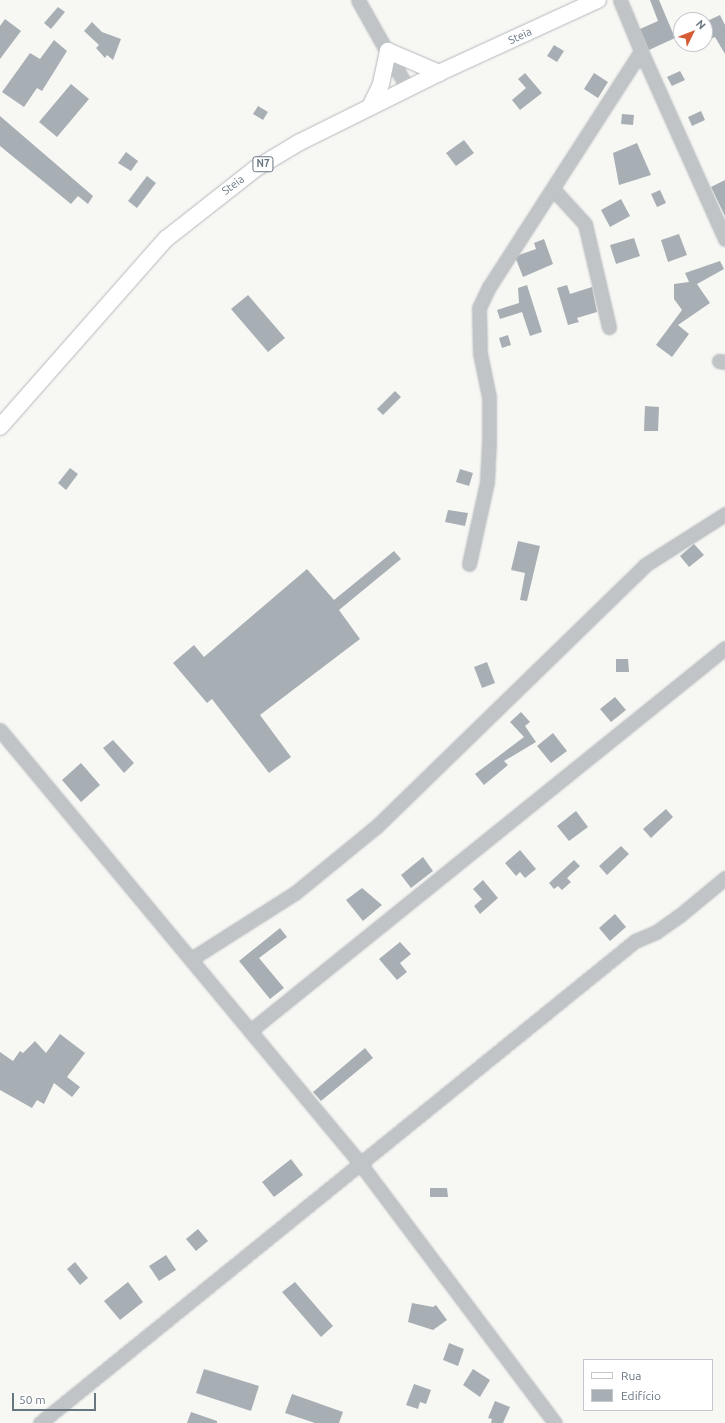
<!DOCTYPE html>
<html>
<head>
<meta charset="utf-8">
<style>
	body { margin:0 }
	#map { position:relative; width:725px; height:1423px; overflow:hidden; background:#f7f7f4; font-family:Ubuntu,sans-serif }
	div>[style] { position:absolute }
	.building>* { inset:0; background:#a8afb4 }
	.roads { filter:drop-shadow(0 0 1px #b4b8bb) drop-shadow(0 0 1px #b4b8bb) }
	.minor>* { height:13px; margin:-6.5px; padding:0 6.5px; transform-origin:6.5px; border-radius:6.5px; background:#c0c4c7 }
	.major>* { height:16px; margin:-8px; padding:0 8px; transform-origin:8px; border-radius:8px; background:#fff }
	span { translate:-50% -50%; white-space:nowrap; text-align:center; line-height:1.15; -webkit-text-stroke:4px #fff; paint-order:stroke }
	.shield-label span { padding:1px 3px; background:#fff; border:1px solid; border-radius:3px; -webkit-text-stroke-width:0 }
	.shield-label { font-size:10px; color:#687682; font-weight:700 }
	.street-label { font-size:11px; color:#687682 }
	.legend { position:absolute; left:583px; top:1359px; width:130px; height:52px; box-sizing:border-box; background:#fff; border:1px solid #c3c8cd; margin:0; padding:5px 7px; list-style:none; font-size:12px; color:#687682 }
	.legend li { display:flex; align-items:center; gap:8px; height:20px }
	.legend b { width:20px; border:1px solid #c3c8cd }
	.north { position:absolute; left:673px; top:12px; width:40px; height:40px; box-sizing:border-box; background:#fff; border:1px solid #c3c8cd; border-radius:50%; rotate:47deg; font-size:11px; font-weight:700; line-height:16px; text-align:center; color:#687682 }
	.north::after { content:''; display:block; margin:auto; width:14px; height:18px; background:#d55c35; clip-path:polygon(50% 0,100% 100%,50% 72%,0 100%) }
	.scale { position:absolute; left:12px; top:1393px; width:84px; height:18px; box-sizing:border-box; border:2px solid #687682; border-top:0; padding-left:5px; font-size:12px; line-height:14px; white-space:nowrap; color:#687682; -webkit-text-stroke:3px #fff; paint-order:stroke }
</style>
</head>
<body>
<div id="map">
	<div class="building">
		<div style="clip-path:polygon(650px 0,659px 0,675px 38px,649px 50px,640px 29px,658px 21px)"></div>
		<div style="clip-path:polygon(58px 7px,65px 12px,51px 29px,44px 23px)"></div>
		<div style="clip-path:polygon(720px 15px,725px 25px,725px 54px,715px 37px,705px 42px,705px 22px)"></div>
		<div style="clip-path:polygon(5px 19px,21px 31px,0 59px,0 26px)"></div>
		<div style="clip-path:polygon(92px 22px,102px 32px,121px 39px,113px 60px,107px 55px,105px 58px,96px 48px,99px 45px,84px 31px)"></div>
		<div style="clip-path:polygon(54px 40px,67px 51px,42px 91px,37px 88px,24px 107px,2px 92px,30px 53px,40px 59px)"></div>
		<div style="clip-path:polygon(554px 45px,564px 51px,557px 62px,547px 56px)"></div>
		<div style="clip-path:polygon(680px 71px,685px 80px,672px 86px,667px 77px)"></div>
		<div style="clip-path:polygon(525px 73px,542px 93px,520px 110px,512px 100px,526px 88px,518px 79px)"></div>
		<div style="clip-path:polygon(594px 73px,608px 82px,598px 98px,584px 89px)"></div>
		<div style="clip-path:polygon(71px 84px,89px 99px,57px 137px,39px 122px)"></div>
		<div style="clip-path:polygon(258px 106px,268px 112px,263px 120px,253px 114px)"></div>
		<div style="clip-path:polygon(701px 111px,705px 120px,692px 126px,688px 117px)"></div>
		<div style="clip-path:polygon(622px 114px,634px 115px,633px 125px,621px 124px)"></div>
		<div style="clip-path:polygon(0 116px,93px 196px,88px 204px,78px 196px,71px 204px,0 146px)"></div>
		<div style="clip-path:polygon(464px 140px,474px 153px,456px 166px,446px 153px)"></div>
		<div style="clip-path:polygon(637px 143px,651px 175px,619px 185px,613px 153px)"></div>
		<div style="clip-path:polygon(126px 152px,138px 161px,131px 171px,118px 163px)"></div>
		<div style="clip-path:polygon(147px 176px,156px 183px,137px 208px,128px 201px)"></div>
		<div style="clip-path:polygon(725px 180px,725px 216px,711px 187px)"></div>
		<div style="clip-path:polygon(660px 190px,666px 203px,657px 207px,651px 194px)"></div>
		<div style="clip-path:polygon(621px 199px,630px 216px,610px 227px,601px 210px)"></div>
		<div style="clip-path:polygon(679px 234px,687px 255px,668px 262px,661px 240px)"></div>
		<div style="clip-path:polygon(634px 238px,640px 256px,616px 264px,610px 245px)"></div>
		<div style="clip-path:polygon(544px 239px,553px 264px,523px 277px,516px 259px,519px 255px,536px 249px,534px 243px)"></div>
		<div style="clip-path:polygon(720px 261px,724px 269px,697px 284px,710px 303px,678px 325px,689px 334px,672px 357px,656px 345px,682px 310px,674px 299px,674px 284px,689px 282px,685px 273px)"></div>
		<div style="clip-path:polygon(527px 285px,542px 332px,530px 336px,522px 312px,500px 319px,497px 310px,519px 303px,518px 288px)"></div>
		<div style="clip-path:polygon(567px 285px,570px 294px,592px 287px,597px 312px,577px 318px,579px 322px,568px 325px,557px 288px)"></div>
		<div style="clip-path:polygon(248px 295px,285px 338px,268px 352px,231px 309px)"></div>
		<div style="clip-path:polygon(508px 335px,511px 345px,502px 348px,499px 338px)"></div>
		<div style="clip-path:polygon(395px 391px,401px 397px,383px 415px,377px 409px)"></div>
		<div style="clip-path:polygon(645px 406px,659px 407px,658px 431px,644px 431px)"></div>
		<div style="clip-path:polygon(70px 468px,78px 474px,66px 490px,58px 483px)"></div>
		<div style="clip-path:polygon(460px 469px,473px 473px,469px 486px,456px 482px)"></div>
		<div style="clip-path:polygon(448px 510px,468px 513px,465px 526px,445px 522px)"></div>
		<div style="clip-path:polygon(518px 541px,540px 546px,527px 601px,520px 600px,525px 573px,511px 570px)"></div>
		<div style="clip-path:polygon(694px 544px,704px 555px,689px 567px,680px 556px)"></div>
		<div style="clip-path:polygon(394px 551px,401px 559px,339px 610px,360px 639px,260px 715px,291px 757px,269px 773px,212px 699px,207px 703px,173px 663px,194px 645px,204px 657px,307px 569px,334px 600px)"></div>
		<div style="clip-path:polygon(616px 659px,628px 659px,629px 672px,616px 672px)"></div>
		<div style="clip-path:polygon(487px 662px,495px 683px,482px 688px,474px 667px)"></div>
		<div style="clip-path:polygon(615px 697px,626px 710px,611px 722px,600px 709px)"></div>
		<div style="clip-path:polygon(521px 712px,530px 722px,525px 726px,536px 742px,504px 761px,508px 765px,484px 785px,475px 774px,524px 737px,510px 722px)"></div>
		<div style="clip-path:polygon(553px 733px,567px 751px,551px 763px,537px 746px)"></div>
		<div style="clip-path:polygon(113px 740px,134px 763px,124px 773px,103px 748px)"></div>
		<div style="clip-path:polygon(81px 763px,100px 785px,81px 802px,62px 780px)"></div>
		<div style="clip-path:polygon(666px 809px,673px 817px,651px 838px,643px 829px)"></div>
		<div style="clip-path:polygon(576px 811px,588px 827px,569px 841px,557px 826px)"></div>
		<div style="clip-path:polygon(621px 846px,629px 854px,607px 875px,599px 866px)"></div>
		<div style="clip-path:polygon(520px 850px,536px 869px,525px 878px,520px 872px,516px 876px,505px 863px)"></div>
		<div style="clip-path:polygon(423px 857px,433px 871px,411px 888px,401px 875px)"></div>
		<div style="clip-path:polygon(574px 860px,580px 866px,567px 878px,571px 882px,562px 890px,558px 886px,554px 889px,549px 883px)"></div>
		<div style="clip-path:polygon(483px 880px,498px 898px,480px 914px,474px 906px,482px 899px,473px 889px)"></div>
		<div style="clip-path:polygon(362px 888px,382px 905px,363px 921px,346px 900px)"></div>
		<div style="clip-path:polygon(615px 914px,626px 927px,610px 941px,599px 928px)"></div>
		<div style="clip-path:polygon(280px 928px,287px 937px,259px 958px,284px 988px,270px 999px,239px 961px)"></div>
		<div style="clip-path:polygon(400px 942px,411px 954px,400px 963px,407px 972px,397px 980px,379px 959px)"></div>
		<div style="clip-path:polygon(60px 1034px,85px 1053px,67px 1077px,80px 1087px,72px 1097px,54px 1083px,44px 1104px,37px 1100px,32px 1108px,0 1090px,0 1052px,13px 1061px,20px 1051px,23px 1053px,35px 1041px,46px 1053px)"></div>
		<div style="clip-path:polygon(365px 1048px,373px 1058px,321px 1101px,313px 1092px)"></div>
		<div style="clip-path:polygon(291px 1159px,303px 1175px,274px 1197px,262px 1182px)"></div>
		<div style="clip-path:polygon(430px 1188px,447px 1188px,448px 1197px,430px 1197px)"></div>
		<div style="clip-path:polygon(198px 1229px,208px 1241px,196px 1251px,186px 1239px)"></div>
		<div style="clip-path:polygon(166px 1255px,176px 1270px,159px 1281px,149px 1266px)"></div>
		<div style="clip-path:polygon(75px 1262px,88px 1278px,80px 1285px,67px 1269px)"></div>
		<div style="clip-path:polygon(128px 1282px,143px 1302px,120px 1320px,104px 1301px)"></div>
		<div style="clip-path:polygon(295px 1282px,333px 1326px,321px 1337px,282px 1292px)"></div>
		<div style="clip-path:polygon(412px 1303px,433px 1307px,436px 1305px,447px 1320px,433px 1330px,408px 1322px)"></div>
		<div style="clip-path:polygon(449px 1343px,464px 1349px,458px 1366px,443px 1360px)"></div>
		<div style="clip-path:polygon(204px 1369px,259px 1386px,251px 1411px,196px 1393px)"></div>
		<div style="clip-path:polygon(473px 1369px,490px 1380px,480px 1397px,463px 1385px)"></div>
		<div style="clip-path:polygon(414px 1384px,431px 1390px,426px 1404px,420px 1402px,418px 1409px,406px 1405px)"></div>
		<div style="clip-path:polygon(292px 1394px,343px 1412px,339px 1423px,315px 1423px,285px 1413px)"></div>
		<div style="clip-path:polygon(495px 1401px,510px 1407px,503px 1423px,491px 1423px,492px 1419px,488px 1418px)"></div>
		<div style="clip-path:polygon(191px 1412px,217px 1421px,217px 1423px,187px 1423px)"></div>
	</div>
	<div class="roads">
		<div class="minor">
			<div style="left:358px;top:0;width:102px;rotate:60.7deg"></div>
			<div style="left:641px;top:51px;width:206px;rotate:65.9deg"></div>
			<div style="left:553px;top:189px;width:47px;rotate:47.6deg"></div>
			<div style="left:585px;top:224px;width:106px;rotate:76.9deg"></div>
			<div style="left:719px;top:361px;width:6px;rotate:9deg"></div>
			<div style="left:469px;top:564px;width:84px;rotate:-77.6deg"></div>
			<div style="left:487px;top:482px;width:40px;rotate:-87.1deg"></div>
			<div style="left:489px;top:442px;width:45px;rotate:-90deg"></div>
			<div style="left:489px;top:397px;width:45px;rotate:-101.6deg"></div>
			<div style="left:480px;top:353px;width:45px;rotate:-91.3deg"></div>
			<div style="left:479px;top:308px;width:23px;rotate:-65deg"></div>
			<div style="left:489px;top:287px;width:281px;rotate:-57.2deg"></div>
			<div style="left:641px;top:51px;width:55px;rotate:-112.4deg"></div>
			<div style="left:0;top:730px;width:562px;rotate:50.27deg"></div>
			<div style="left:359px;top:1162px;width:326px;rotate:53.1deg"></div>
			<div style="left:191px;top:959px;width:123px;rotate:-32.4deg"></div>
			<div style="left:295px;top:893px;width:106px;rotate:-39.3deg"></div>
			<div style="left:377px;top:826px;width:374px;rotate:-44.2deg"></div>
			<div style="left:645px;top:565px;width:95px;rotate:-32.5deg"></div>
			<div style="left:250px;top:1031px;width:610px;rotate:-38.88deg"></div>
			<div style="left:40px;top:1423px;width:766px;rotate:-39.01deg"></div>
			<div style="left:635px;top:941px;width:23px;rotate:-23deg"></div>
			<div style="left:656px;top:932px;width:28px;rotate:-35deg"></div>
			<div style="left:679px;top:916px;width:60px;rotate:-39.6deg"></div>
		</div>
		<div class="major">
			<div style="left:370px;top:107px;width:25px;rotate:-64deg"></div>
			<div style="left:381px;top:84px;width:34px;rotate:-78deg"></div>
			<div style="left:388px;top:51px;width:56px;rotate:23.3deg"></div>
			<div style="left:0;top:427px;width:251px;rotate:-48.6deg"></div>
			<div style="left:166px;top:239px;width:113px;rotate:-38.2deg"></div>
			<div style="left:255px;top:169px;width:52px;rotate:-31deg"></div>
			<div style="left:300px;top:142px;width:155px;rotate:-26.4deg"></div>
			<div style="left:439px;top:73px;width:175px;rotate:-24.7deg"></div>
		</div>
	</div>
	<div class="shield-label">
		<span style="left:263px;top:164px">N7</span>
	</div>
	<div class="street-label">
		<span style="left:520px;top:36px;rotate:-25deg">Steia</span>
		<span style="left:233px;top:185px;rotate:-37deg">Steia</span>
	</div>
	<ul class="legend">
	<li><b style="height:5px;background:#fff"></b>Rua</li>
	<li><b style="height:11px;background:#a8afb4"></b>Edifício</li>
	</ul>
	<div class="north">N</div>
	<div class="scale">50 m</div>
</div>
</body>
</html>
